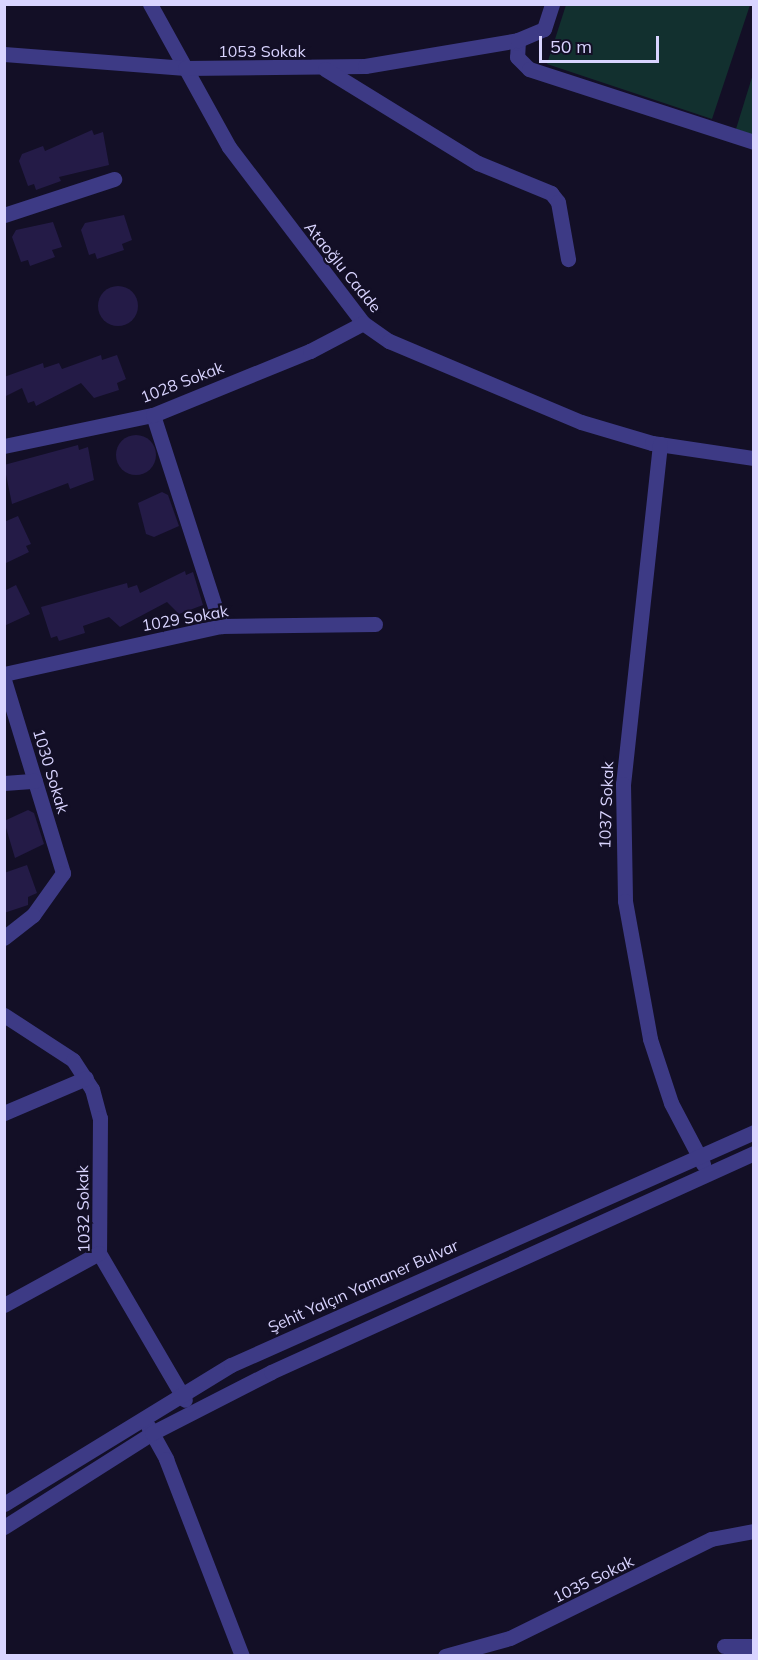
<!DOCTYPE html>
<html>
<head>
<meta charset="utf-8">
<style>
	body { margin:0 }
	#map { position:relative; width:758px; height:1660px; overflow:hidden; background:#130f26; font-family:Mulish,sans-serif }
	div>[style] { position:absolute }
	.green>* { inset:0; background:#12302f }
	.building>* { inset:0; background:#241b47 }
	.round { border-radius:50% }
	.minor>* { height:15px; margin:-7.5px; padding:0 7.5px; transform-origin:7.5px; border-radius:7.5px; background:#3d3a85 }
	span { translate:-50% -50%; white-space:nowrap; text-align:center; line-height:1.15; -webkit-text-stroke:4.5px #130f26; paint-order:stroke }
	.street-label { font-size:16px; color:#d9d4ff }
	.frame { position:absolute; inset:0; border:6px solid #d9d4ff; pointer-events:none }
	.scale { position:absolute; left:539px; top:36px; width:120px; height:27px; box-sizing:border-box; border:3px solid #d9d4ff; border-top:0; padding-left:8px; font-size:18px; line-height:21px; white-space:nowrap; color:#d9d4ff; -webkit-text-stroke:4px #130f26; paint-order:stroke }
</style>
</head>
<body>
<div id="map">
	<div class="green">
		<div style="clip-path:polygon(566px 5px,750px 5px,712px 119px,547px 64px)"></div>
		<div style="clip-path:polygon(753px 74px,753px 135px,736px 129px)"></div>
	</div>
	<div class="building">
		<div style="clip-path:polygon(92px 130px,94px 135px,103px 132px,109px 165px,59px 177px,61px 181px,36px 190px,34px 184px,28px 186px,19px 161px,22px 154px,43px 146px,45px 151px)"></div>
		<div style="clip-path:polygon(124px 215px,132px 240px,122px 244px,124px 250px,97px 259px,95px 253px,89px 255px,81px 230px,85px 223px)"></div>
		<div style="clip-path:polygon(53px 222px,62px 247px,52px 250px,55px 257px,30px 266px,28px 260px,21px 262px,12px 237px,16px 230px)"></div>
		<div class="round" style="left:98px;top:286px;width:40px;height:40px"></div>
		<div style="clip-path:polygon(101px 355px,102px 360px,117px 355px,126px 379px,117px 383px,119px 390px,94px 398px,81px 383px,36px 406px,34px 401px,28px 403px,22px 388px,4px 397px,4px 377px,43px 363px,44px 368px,59px 363px,62px 369px)"></div>
		<div class="round" style="left:116px;top:435px;width:40px;height:40px"></div>
		<div style="clip-path:polygon(78px 445px,79px 450px,88px 447px,94px 480px,70px 489px,68px 483px,12px 504px,4px 465px)"></div>
		<div style="clip-path:polygon(162px 492px,168px 495px,179px 526px,154px 537px,146px 534px,138px 503px)"></div>
		<div style="clip-path:polygon(18px 516px,31px 544px,26px 546px,29px 552px,4px 564px,4px 522px)"></div>
		<div style="clip-path:polygon(185px 571px,186px 575px,193px 572px,203px 605px,179px 614px,167px 602px,120px 627px,109px 617px,83px 626px,85px 633px,59px 641px,57px 636px,51px 638px,41px 607px,127px 583px,128px 588px,137px 585px,140px 593px)"></div>
		<div style="clip-path:polygon(16px 585px,30px 614px,4px 626px,4px 591px)"></div>
		<div style="clip-path:polygon(28px 810px,34px 813px,44px 844px,15px 858px,4px 821px)"></div>
		<div style="clip-path:polygon(27px 865px,37px 893px,28px 897px,28px 905px,4px 913px,4px 873px)"></div>
	</div>
	<div class="minor">
		<div style="left:150px;top:4px;width:163px;rotate:61.1deg"></div>
		<div style="left:229px;top:147px;width:221px;rotate:52.7deg"></div>
		<div style="left:363px;top:323px;width:32px;rotate:35deg"></div>
		<div style="left:389px;top:341px;width:208px;rotate:22.9deg"></div>
		<div style="left:581px;top:422px;width:74px;rotate:16.5deg"></div>
		<div style="left:652px;top:443px;width:103px;rotate:8.4deg"></div>
		<div style="left:518px;top:40px;width:17px;rotate:93deg"></div>
		<div style="left:517px;top:57px;width:17px;rotate:45deg"></div>
		<div style="left:529px;top:69px;width:237px;rotate:18deg"></div>
		<div style="left:4px;top:54px;width:182px;rotate:4.4deg"></div>
		<div style="left:185px;top:68px;width:180px;rotate:-0.6deg"></div>
		<div style="left:365px;top:66px;width:155px;rotate:-9.6deg"></div>
		<div style="left:518px;top:40px;width:28px;rotate:-23deg"></div>
		<div style="left:544px;top:29px;width:26px;rotate:-72deg"></div>
		<div style="left:325px;top:69px;width:180px;rotate:31.6deg"></div>
		<div style="left:478px;top:163px;width:79px;rotate:22.3deg"></div>
		<div style="left:551px;top:193px;width:11px;rotate:52deg"></div>
		<div style="left:558px;top:202px;width:58px;rotate:80deg"></div>
		<div style="left:4px;top:215px;width:116px;rotate:-18.1deg"></div>
		<div style="left:153px;top:415px;width:222px;rotate:72.1deg"></div>
		<div style="left:660px;top:444px;width:342px;rotate:96.2deg"></div>
		<div style="left:623px;top:784px;width:117px;rotate:89deg"></div>
		<div style="left:625px;top:901px;width:140px;rotate:79.7deg"></div>
		<div style="left:650px;top:1039px;width:67px;rotate:71.8deg"></div>
		<div style="left:671px;top:1103px;width:69px;rotate:62.3deg"></div>
		<div style="left:4px;top:446px;width:152px;rotate:-11.8deg"></div>
		<div style="left:153px;top:415px;width:170px;rotate:-22.2deg"></div>
		<div style="left:310px;top:351px;width:60px;rotate:-27.8deg"></div>
		<div style="left:4px;top:674px;width:222px;rotate:-12.5deg"></div>
		<div style="left:221px;top:626px;width:154px;rotate:-0.7deg"></div>
		<div style="left:4px;top:680px;width:202px;rotate:73deg"></div>
		<div style="left:63px;top:873px;width:52px;rotate:125.5deg"></div>
		<div style="left:33px;top:915px;width:37px;rotate:142deg"></div>
		<div style="left:4px;top:783px;width:31px;rotate:-4deg"></div>
		<div style="left:4px;top:1015px;width:82px;rotate:33.1deg"></div>
		<div style="left:73px;top:1060px;width:35px;rotate:57deg"></div>
		<div style="left:92px;top:1089px;width:30px;rotate:75deg"></div>
		<div style="left:100px;top:1118px;width:135px;rotate:90.4deg"></div>
		<div style="left:99px;top:1253px;width:170px;rotate:59.7deg"></div>
		<div style="left:4px;top:1113px;width:89px;rotate:-23.1deg"></div>
		<div style="left:4px;top:1305px;width:108px;rotate:-28.7deg"></div>
		<div style="left:148px;top:1426px;width:38px;rotate:61deg"></div>
		<div style="left:166px;top:1459px;width:211px;rotate:68.9deg"></div>
		<div style="left:4px;top:1504px;width:266px;rotate:-31.5deg"></div>
		<div style="left:231px;top:1365px;width:573px;rotate:-24.01deg"></div>
		<div style="left:4px;top:1527px;width:175px;rotate:-32.4deg"></div>
		<div style="left:152px;top:1433px;width:134px;rotate:-27.1deg"></div>
		<div style="left:271px;top:1372px;width:530px;rotate:-24.39deg"></div>
		<div style="left:724px;top:1646px;width:30px"></div>
		<div style="left:445px;top:1656px;width:67px;rotate:-15.5deg"></div>
		<div style="left:510px;top:1638px;width:224px;rotate:-26.2deg"></div>
		<div style="left:711px;top:1539px;width:44px;rotate:-10.5deg"></div>
	</div>
	<div class="street-label">
		<span style="left:262px;top:51px">1053 Sokak</span>
		<span style="left:343px;top:267px;rotate:51deg">Ataoğlu Cadde</span>
		<span style="left:182px;top:382px;rotate:-21deg">1028 Sokak</span>
		<span style="left:185px;top:618px;rotate:-10deg">1029 Sokak</span>
		<span style="left:51px;top:771px;rotate:73deg">1030 Sokak</span>
		<span style="left:606px;top:805px;rotate:-88deg">1037 Sokak</span>
		<span style="left:83px;top:1209px;rotate:-91deg">1032 Sokak</span>
		<span style="left:363px;top:1286px;rotate:-24deg">Şehit Yalçın Yamaner Bulvar</span>
		<span style="left:593px;top:1579px;rotate:-26deg">1035 Sokak</span>
	</div>
	<div class="frame"></div>
	<div class="scale">50 m</div>
</div>
</body>
</html>
